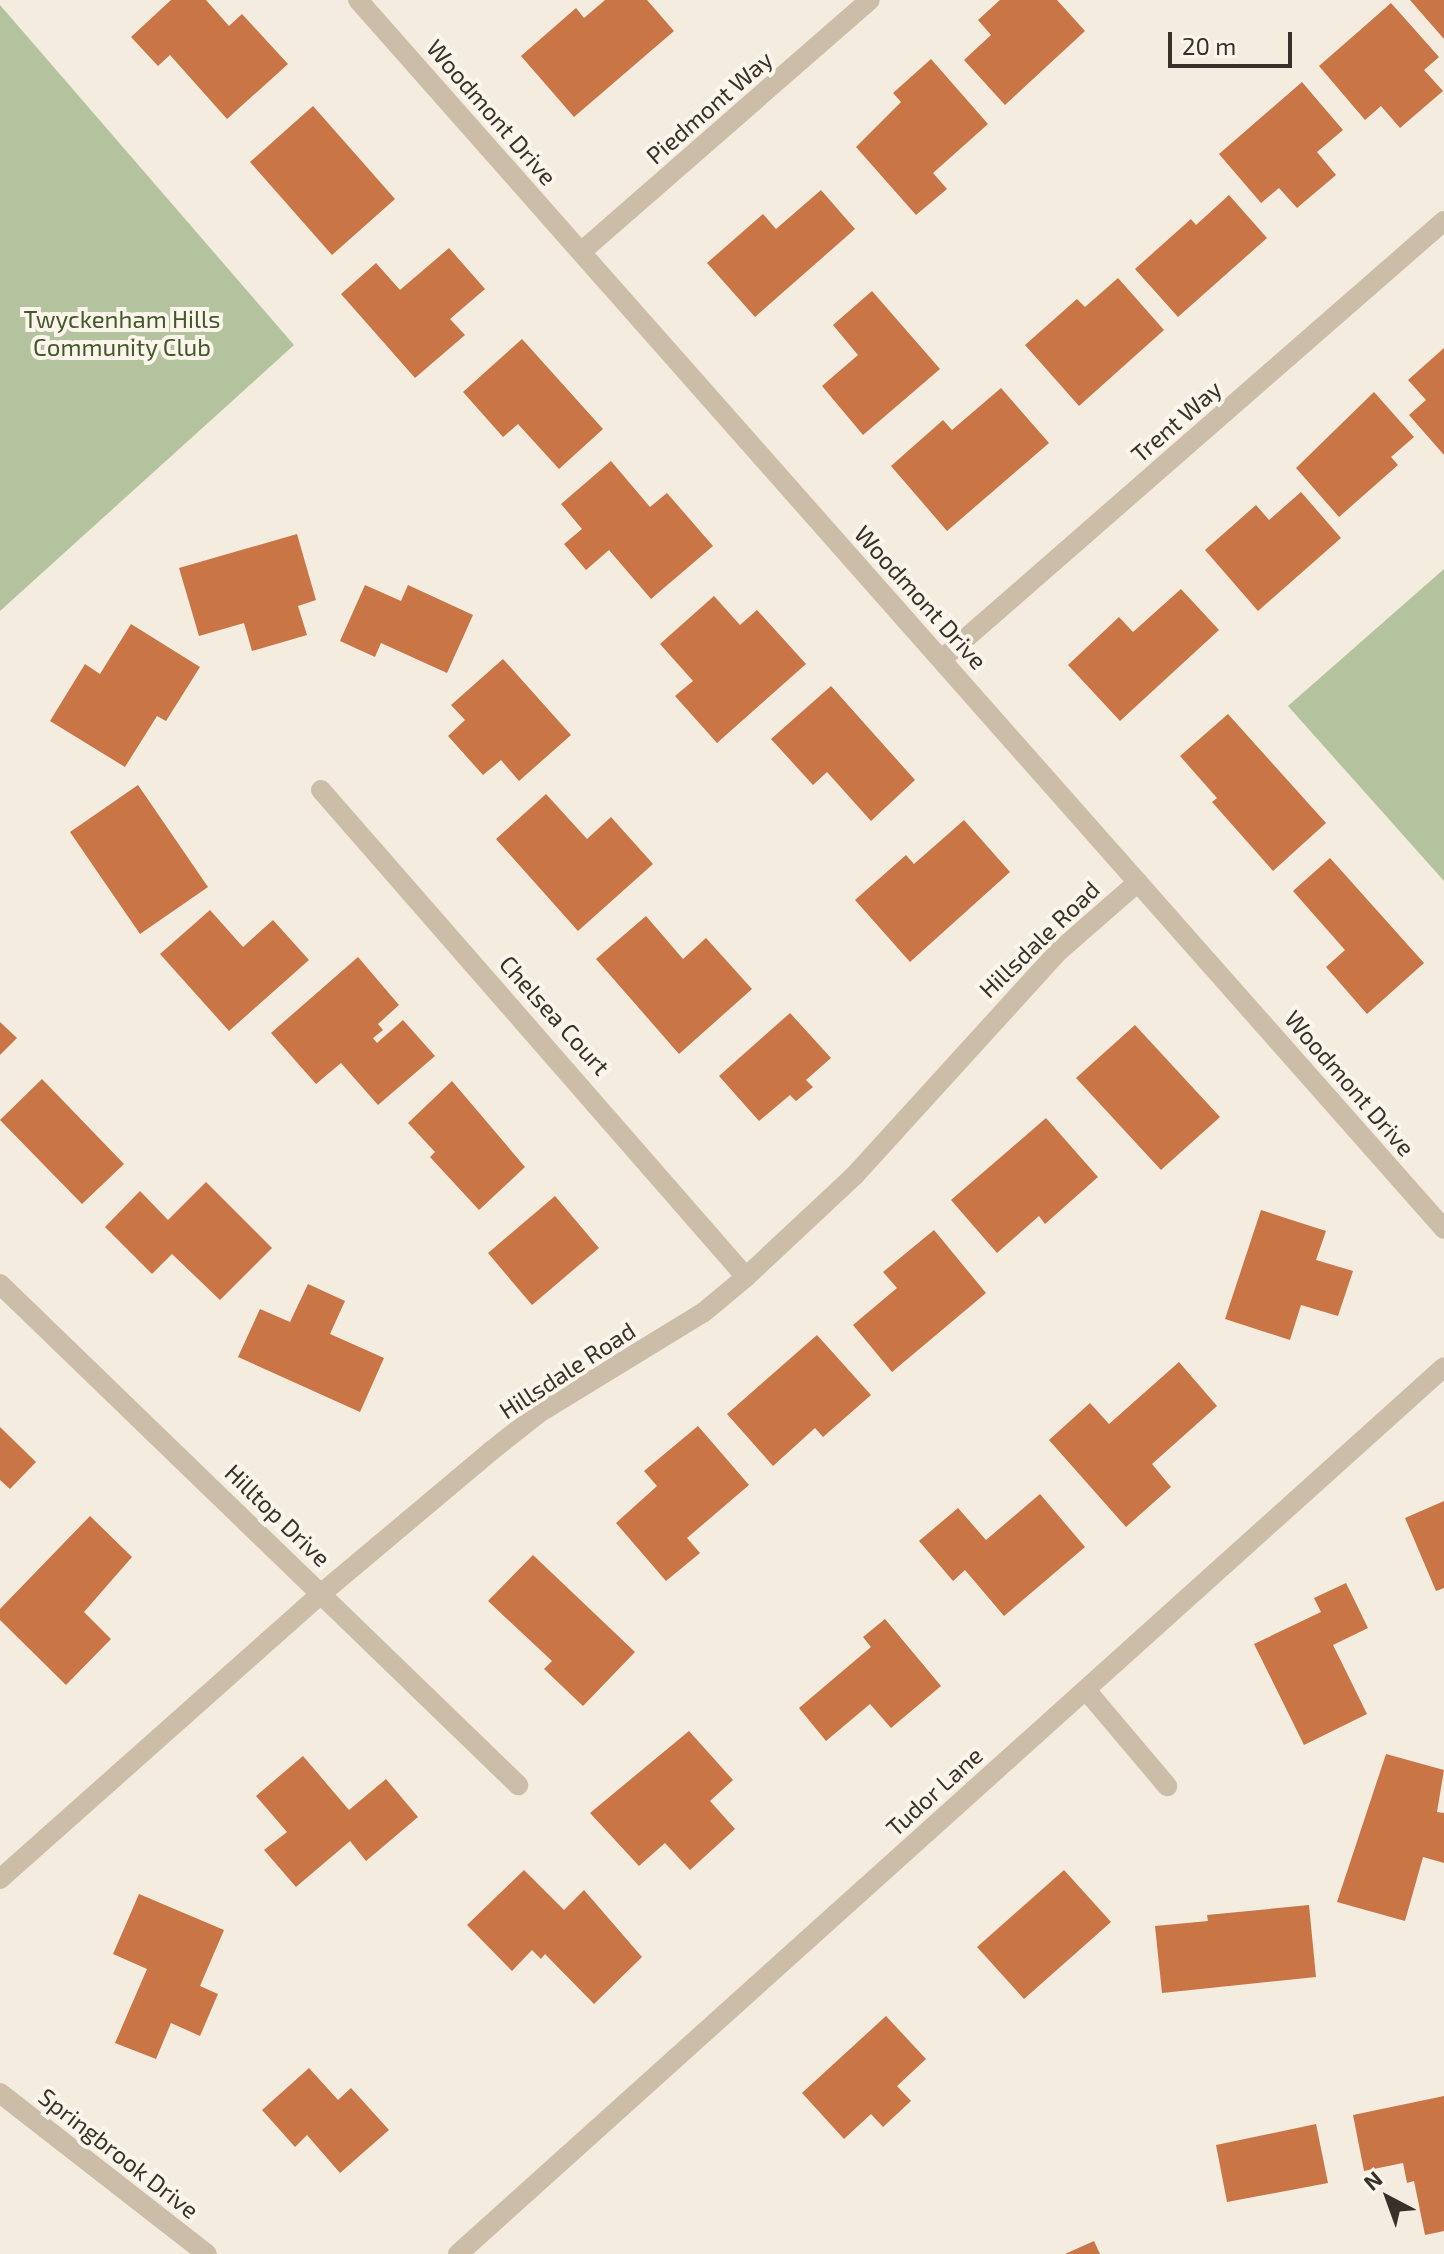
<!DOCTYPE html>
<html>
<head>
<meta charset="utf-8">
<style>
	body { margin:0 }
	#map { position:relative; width:1444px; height:2254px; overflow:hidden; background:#f4ecde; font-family:"Exo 2",sans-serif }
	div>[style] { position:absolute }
	.green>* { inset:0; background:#b2c39d }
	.building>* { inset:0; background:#ca7545 }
	.street>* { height:20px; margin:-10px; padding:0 10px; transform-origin:10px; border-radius:10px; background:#ccbda9 }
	span { translate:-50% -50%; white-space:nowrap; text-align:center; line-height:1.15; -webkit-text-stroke:8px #fbf5eb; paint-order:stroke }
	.street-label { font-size:24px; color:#393029 }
	.park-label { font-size:24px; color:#43592c }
	.north { position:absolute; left:1348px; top:2158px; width:80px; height:80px; -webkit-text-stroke:6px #fbf5eb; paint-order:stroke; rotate:319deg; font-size:22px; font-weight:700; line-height:32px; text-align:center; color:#393029 }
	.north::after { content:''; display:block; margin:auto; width:28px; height:36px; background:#393029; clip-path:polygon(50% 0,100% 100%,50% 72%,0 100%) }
	.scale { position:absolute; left:1168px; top:32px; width:124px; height:36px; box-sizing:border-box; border:4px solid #393029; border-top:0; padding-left:10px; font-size:24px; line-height:28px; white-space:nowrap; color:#393029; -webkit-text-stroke:6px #fbf5eb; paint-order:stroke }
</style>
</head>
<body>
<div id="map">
	<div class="green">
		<div style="clip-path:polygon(0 5px,294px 345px,0 611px)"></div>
		<div style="clip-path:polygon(1444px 569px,1444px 881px,1288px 706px)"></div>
	</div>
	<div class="building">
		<div style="clip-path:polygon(171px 0,206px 0,229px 26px,242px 14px,288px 64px,227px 119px,170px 55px,158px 66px,131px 37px)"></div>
		<div style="clip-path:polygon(605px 0,647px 0,674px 31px,574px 117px,521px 56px,576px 8px,584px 18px)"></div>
		<div style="clip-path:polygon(1000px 0,1057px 0,1085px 31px,1005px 105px,964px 60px,991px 35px,978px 20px)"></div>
		<div style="clip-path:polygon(1410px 0,1444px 0,1444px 39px)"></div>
		<div style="clip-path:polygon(1391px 3px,1439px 57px,1424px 70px,1443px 91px,1400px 128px,1381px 106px,1365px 120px,1319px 66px)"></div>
		<div style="clip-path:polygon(931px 59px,988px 124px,933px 173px,947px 189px,916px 215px,856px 147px,901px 102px,893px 93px)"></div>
		<div style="clip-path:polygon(1302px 82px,1343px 130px,1317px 152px,1336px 175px,1297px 208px,1279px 188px,1261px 203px,1219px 154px)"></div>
		<div style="clip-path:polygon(313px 106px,395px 199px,332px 255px,250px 162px)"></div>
		<div style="clip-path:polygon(821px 190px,855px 229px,755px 317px,707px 263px,763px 214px,776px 229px)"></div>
		<div style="clip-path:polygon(1229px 195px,1267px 238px,1178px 317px,1135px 269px,1191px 219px,1196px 225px)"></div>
		<div style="clip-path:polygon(449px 248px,485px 289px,450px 319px,465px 335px,415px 378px,341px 294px,376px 263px,400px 290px)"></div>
		<div style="clip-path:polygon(1118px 278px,1164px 330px,1079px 406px,1025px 345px,1077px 299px,1085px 307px)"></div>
		<div style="clip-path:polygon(872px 291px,940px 369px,863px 435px,822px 386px,858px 355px,833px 325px)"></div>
		<div style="clip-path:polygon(522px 339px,603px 429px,559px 469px,518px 424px,503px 437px,463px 392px)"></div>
		<div style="clip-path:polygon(1444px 348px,1444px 455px,1409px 415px,1426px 400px,1408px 380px)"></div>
		<div style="clip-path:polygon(1001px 388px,1049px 443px,947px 531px,891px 466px,943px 420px,952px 430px)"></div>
		<div style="clip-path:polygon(1374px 392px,1414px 437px,1391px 457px,1398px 465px,1339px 517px,1296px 468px)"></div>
		<div style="clip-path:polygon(611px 461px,650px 507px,667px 493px,713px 546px,651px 599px,609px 550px,586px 570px,564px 544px,582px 529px,561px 504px)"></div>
		<div style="clip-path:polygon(1301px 492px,1341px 538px,1258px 611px,1205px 550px,1256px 505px,1269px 520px)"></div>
		<div style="clip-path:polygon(297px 534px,316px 600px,298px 606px,307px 635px,252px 651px,244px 623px,199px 636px,179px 568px)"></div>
		<div style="clip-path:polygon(365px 585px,401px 601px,408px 585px,473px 615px,447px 673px,381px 643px,375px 657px,340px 641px)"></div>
		<div style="clip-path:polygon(1181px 589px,1219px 630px,1120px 721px,1068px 665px,1119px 617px,1133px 632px)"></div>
		<div style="clip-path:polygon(714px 596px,740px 625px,757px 610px,806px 664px,717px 743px,675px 696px,693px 681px,660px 644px)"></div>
		<div style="clip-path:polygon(131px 624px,200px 667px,166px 721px,157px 716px,125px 767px,50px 721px,85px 664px,100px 674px)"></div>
		<div style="clip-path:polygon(503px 659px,571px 735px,519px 781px,501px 760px,483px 775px,448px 736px,465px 720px,451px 705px)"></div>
		<div style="clip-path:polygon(831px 686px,915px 780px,871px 821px,827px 772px,813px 785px,771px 739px)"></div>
		<div style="clip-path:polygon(1228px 714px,1326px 823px,1273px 871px,1212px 802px,1217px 798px,1180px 756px)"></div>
		<div style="clip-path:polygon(138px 785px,208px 887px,140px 934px,70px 832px)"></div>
		<div style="clip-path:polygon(546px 794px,587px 839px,611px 817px,653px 864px,578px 931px,496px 839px)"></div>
		<div style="clip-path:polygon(964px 820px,1010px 872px,910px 962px,855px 900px,906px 855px,914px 864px)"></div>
		<div style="clip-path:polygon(1330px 858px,1424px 963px,1367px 1014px,1326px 967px,1345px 950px,1293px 891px)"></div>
		<div style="clip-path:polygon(210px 910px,243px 947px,273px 920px,309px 960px,229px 1031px,160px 954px)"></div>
		<div style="clip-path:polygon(646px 916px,683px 959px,706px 938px,752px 989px,679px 1054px,596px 959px)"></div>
		<div style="clip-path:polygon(358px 957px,399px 1005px,378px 1024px,383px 1030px,373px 1038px,377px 1043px,403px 1020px,435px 1056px,378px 1105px,341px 1063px,316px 1084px,271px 1033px)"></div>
		<div style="clip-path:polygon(790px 1013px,831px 1058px,806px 1080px,813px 1087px,796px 1101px,790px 1095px,759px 1121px,719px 1076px)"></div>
		<div style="clip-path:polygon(0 1022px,17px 1038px,0 1055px)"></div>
		<div style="clip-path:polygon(1135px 1025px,1220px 1117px,1161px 1170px,1076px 1078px)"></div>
		<div style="clip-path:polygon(42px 1079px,124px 1164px,82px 1204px,0 1120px)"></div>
		<div style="clip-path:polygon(452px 1081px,525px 1167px,479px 1210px,430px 1157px,435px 1152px,408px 1123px)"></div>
		<div style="clip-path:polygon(1046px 1118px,1098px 1177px,1045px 1224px,1039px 1216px,997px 1253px,951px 1200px)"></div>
		<div style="clip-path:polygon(206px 1182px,272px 1248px,220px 1300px,172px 1254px,152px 1274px,105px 1227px,140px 1191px,168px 1220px)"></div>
		<div style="clip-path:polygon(555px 1196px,599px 1248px,532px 1305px,488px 1253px)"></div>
		<div style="clip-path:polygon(1261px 1210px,1326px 1231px,1316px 1260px,1353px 1271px,1338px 1316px,1301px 1305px,1290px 1340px,1225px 1319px)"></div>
		<div style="clip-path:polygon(934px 1230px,986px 1293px,892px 1372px,853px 1325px,897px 1288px,883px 1272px)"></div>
		<div style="clip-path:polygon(308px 1284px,345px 1301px,330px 1334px,384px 1358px,360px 1412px,238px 1357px,260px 1309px,290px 1322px)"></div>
		<div style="clip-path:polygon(817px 1335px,871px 1395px,823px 1437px,815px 1428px,773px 1466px,727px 1414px)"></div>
		<div style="clip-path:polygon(1179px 1362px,1217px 1406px,1152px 1464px,1171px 1487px,1126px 1527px,1049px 1440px,1090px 1403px,1109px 1424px)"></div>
		<div style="clip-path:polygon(698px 1426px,749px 1485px,687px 1538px,700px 1553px,666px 1581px,616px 1523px,657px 1486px,644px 1471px)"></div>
		<div style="clip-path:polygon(0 1427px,36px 1462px,10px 1489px,0 1480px)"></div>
		<div style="clip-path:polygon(1040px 1494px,1085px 1547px,1004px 1616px,965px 1570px,953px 1581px,919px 1541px,958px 1508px,986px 1540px)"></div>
		<div style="clip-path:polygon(1444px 1501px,1444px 1588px,1436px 1591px,1405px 1518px)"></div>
		<div style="clip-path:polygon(90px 1516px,132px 1557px,84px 1612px,111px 1639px,66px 1685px,0 1620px,0 1609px)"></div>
		<div style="clip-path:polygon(533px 1555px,635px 1652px,583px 1706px,544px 1669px,552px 1661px,488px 1601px)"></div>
		<div style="clip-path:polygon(1346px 1583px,1368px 1628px,1333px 1645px,1367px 1714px,1304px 1745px,1254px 1644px,1321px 1612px,1314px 1598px)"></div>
		<div style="clip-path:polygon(885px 1619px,941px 1686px,891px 1728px,870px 1704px,826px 1741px,799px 1708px,871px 1647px,863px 1637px)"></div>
		<div style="clip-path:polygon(689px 1731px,733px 1780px,710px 1801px,735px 1829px,690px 1870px,665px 1843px,639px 1866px,590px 1813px)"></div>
		<div style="clip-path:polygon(1386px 1754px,1444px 1770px,1437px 1812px,1444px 1813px,1444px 1863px,1423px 1857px,1405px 1921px,1337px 1902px)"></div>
		<div style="clip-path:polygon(303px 1756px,349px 1810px,386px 1779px,418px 1817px,366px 1861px,350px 1841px,296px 1887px,264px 1850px,287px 1832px,256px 1796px)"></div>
		<div style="clip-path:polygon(524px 1870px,564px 1910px,584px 1890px,642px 1957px,594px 2004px,545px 1954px,541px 1959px,532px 1950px,512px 1971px,467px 1925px)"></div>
		<div style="clip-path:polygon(1064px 1870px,1111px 1922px,1024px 1999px,977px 1947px)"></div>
		<div style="clip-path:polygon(139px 1894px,224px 1930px,200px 1986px,218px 1994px,200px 2036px,171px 2023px,156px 2059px,115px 2043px,147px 1969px,113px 1954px)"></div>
		<div style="clip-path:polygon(1309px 1905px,1316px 1977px,1162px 1993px,1155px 1926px,1208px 1921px,1207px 1915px)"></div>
		<div style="clip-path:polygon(886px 2016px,926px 2059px,897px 2086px,911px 2101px,883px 2127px,871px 2114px,844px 2139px,802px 2093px)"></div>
		<div style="clip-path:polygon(309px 2068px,338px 2100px,351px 2088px,389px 2130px,340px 2173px,307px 2135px,295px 2147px,262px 2110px)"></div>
		<div style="clip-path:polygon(1444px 2096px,1444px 2231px,1425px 2235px,1414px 2181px,1407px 2183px,1403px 2163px,1364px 2171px,1353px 2115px)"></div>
		<div style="clip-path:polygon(1316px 2124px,1328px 2183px,1227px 2202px,1216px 2145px)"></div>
		<div style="clip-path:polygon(1094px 2241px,1100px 2254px,1065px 2254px)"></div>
	</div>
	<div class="street">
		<div style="left:358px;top:0;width:1640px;rotate:48.53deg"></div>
		<div style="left:581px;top:252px;width:383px;rotate:-41.1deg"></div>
		<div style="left:942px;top:659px;width:666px;rotate:-41.11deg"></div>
		<div style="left:321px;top:790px;width:646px;rotate:48.89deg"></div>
		<div style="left:0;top:1284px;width:721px;rotate:44.04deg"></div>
		<div style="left:1086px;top:1690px;width:126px;rotate:49.8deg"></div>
		<div style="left:0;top:1879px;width:431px;rotate:-41.6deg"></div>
		<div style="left:322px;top:1593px;width:221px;rotate:-40deg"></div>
		<div style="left:491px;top:1451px;width:61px;rotate:-38.4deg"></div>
		<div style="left:539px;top:1413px;width:193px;rotate:-31.5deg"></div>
		<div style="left:704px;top:1312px;width:55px;rotate:-39.8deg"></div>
		<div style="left:746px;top:1277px;width:149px;rotate:-43.1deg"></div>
		<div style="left:855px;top:1175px;width:303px;rotate:-47.7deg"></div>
		<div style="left:1059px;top:951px;width:105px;rotate:-41.1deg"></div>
		<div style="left:0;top:2093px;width:262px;rotate:37.9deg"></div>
		<div style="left:458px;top:2254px;width:1326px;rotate:-41.97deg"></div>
	</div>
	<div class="street-label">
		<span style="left:709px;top:107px;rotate:-41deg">Piedmont Way</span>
		<span style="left:492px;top:112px;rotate:49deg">Woodmont Drive</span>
		<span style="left:1176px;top:421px;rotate:-41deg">Trent Way</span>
		<span style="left:921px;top:597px;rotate:48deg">Woodmont Drive</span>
		<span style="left:1039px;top:939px;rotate:-44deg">Hillsdale Road</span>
		<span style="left:555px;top:1015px;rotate:48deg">Chelsea Court</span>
		<span style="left:1350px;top:1083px;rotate:49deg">Woodmont Drive</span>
		<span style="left:567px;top:1370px;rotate:-33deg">Hillsdale Road</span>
		<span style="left:278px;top:1515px;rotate:44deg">Hilltop Drive</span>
		<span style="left:934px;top:1791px;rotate:-42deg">Tudor Lane</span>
		<span style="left:119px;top:2153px;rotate:38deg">Springbrook Drive</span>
	</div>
	<div class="park-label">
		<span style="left:122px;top:333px">Twyckenham Hills<br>Community Club</span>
	</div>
	<div class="north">N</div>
	<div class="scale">20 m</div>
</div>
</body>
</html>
